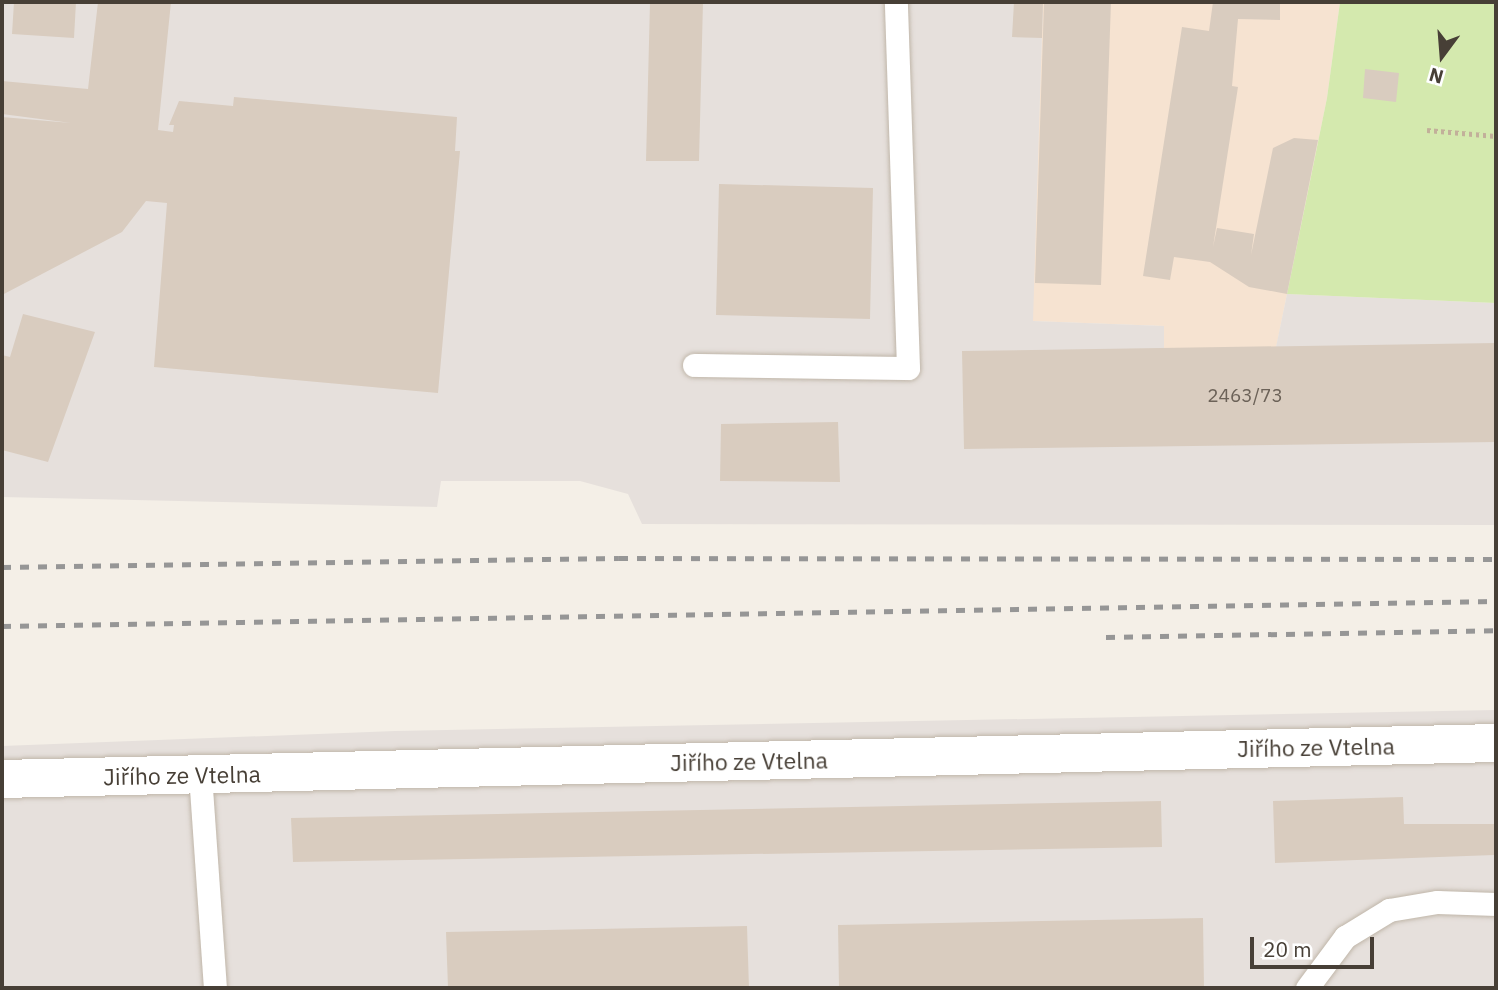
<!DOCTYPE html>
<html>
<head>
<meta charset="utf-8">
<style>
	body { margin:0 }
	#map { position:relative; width:1498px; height:990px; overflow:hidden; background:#f4efe7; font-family:"IBM Plex Sans",sans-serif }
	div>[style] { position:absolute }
	.commercial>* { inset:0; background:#f6e3d1 }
	.industrial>* { inset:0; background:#e6e0dc }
	.green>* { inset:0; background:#d4e9ae }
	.building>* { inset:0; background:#d9ccbf }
	.path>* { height:4.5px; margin-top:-2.25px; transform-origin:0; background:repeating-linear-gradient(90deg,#c2b09a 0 3.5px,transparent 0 7px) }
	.roads { filter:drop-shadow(0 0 2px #c0b6a9) drop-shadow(0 0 2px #c0b6a9) }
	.service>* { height:23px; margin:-11.5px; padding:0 11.5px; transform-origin:11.5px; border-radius:11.5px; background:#fff }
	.minor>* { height:38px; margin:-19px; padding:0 19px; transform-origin:19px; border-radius:19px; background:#fff }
	.rail>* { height:5px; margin-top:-2.5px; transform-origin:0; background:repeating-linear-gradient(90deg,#969696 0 9px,transparent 0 18px) }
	span { translate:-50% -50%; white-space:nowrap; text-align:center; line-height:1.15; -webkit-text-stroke:5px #fff; paint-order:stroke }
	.number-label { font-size:19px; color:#6c6258 }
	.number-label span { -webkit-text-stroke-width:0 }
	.street-label { font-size:23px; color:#473f36 }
	.frame { position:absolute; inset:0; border:4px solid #473f36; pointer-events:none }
	.north { position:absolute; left:1407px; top:21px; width:70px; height:70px; -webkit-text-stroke:5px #fff; paint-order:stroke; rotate:196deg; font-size:19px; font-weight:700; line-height:28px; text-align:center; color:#473f36 }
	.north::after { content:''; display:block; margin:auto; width:24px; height:32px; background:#473f36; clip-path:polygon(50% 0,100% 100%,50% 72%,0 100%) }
	.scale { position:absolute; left:1250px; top:937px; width:124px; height:32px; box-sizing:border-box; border:4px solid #473f36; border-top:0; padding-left:9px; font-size:21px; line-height:24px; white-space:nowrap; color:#473f36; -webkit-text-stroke:5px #fff; paint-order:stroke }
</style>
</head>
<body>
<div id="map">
	<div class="commercial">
		<div style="clip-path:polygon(1043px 2px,1340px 2px,1327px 98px,1276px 348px,1164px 350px,1164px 326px,1032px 321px)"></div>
	</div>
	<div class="industrial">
		<div style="clip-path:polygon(2px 2px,1043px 2px,1033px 321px,1164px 326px,1164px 350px,1276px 347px,1287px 294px,1496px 303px,1496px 525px,642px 524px,628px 494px,580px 481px,441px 481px,437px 507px,2px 497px)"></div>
		<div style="clip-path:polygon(1496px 710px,1496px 988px,2px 988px,2px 746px,395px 731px)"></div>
	</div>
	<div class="green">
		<div style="clip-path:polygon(1340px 2px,1496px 2px,1496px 303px,1287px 294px,1327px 98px)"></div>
	</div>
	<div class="building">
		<div style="clip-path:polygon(14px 2px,76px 2px,74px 38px,12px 34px)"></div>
		<div style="clip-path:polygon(98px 2px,171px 2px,158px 130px,173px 132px,174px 125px,169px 125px,179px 101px,233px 106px,234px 97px,457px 117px,455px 151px,460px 151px,438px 393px,154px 367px,167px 203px,146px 201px,122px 232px,2px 295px,2px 117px,71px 123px,2px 114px,2px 81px,88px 89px)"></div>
		<div style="clip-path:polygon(650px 2px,703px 2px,699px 161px,646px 161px)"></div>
		<div style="clip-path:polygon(1014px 2px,1043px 2px,1042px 38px,1012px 37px)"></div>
		<div style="clip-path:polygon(1044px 2px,1111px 2px,1101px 285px,1035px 283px)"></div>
		<div style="clip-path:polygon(1213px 2px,1280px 2px,1280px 20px,1238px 19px,1232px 86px,1238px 87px,1213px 247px,1217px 228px,1254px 234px,1251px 255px,1273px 148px,1294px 138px,1318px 140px,1287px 294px,1249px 287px,1210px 262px,1174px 257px,1170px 280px,1143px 276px,1182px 27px,1209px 31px)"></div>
		<div style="clip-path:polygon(1365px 69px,1399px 73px,1396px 102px,1363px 98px)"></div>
		<div style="clip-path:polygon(719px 184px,873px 188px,870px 319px,716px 315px)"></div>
		<div style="clip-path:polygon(23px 314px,95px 332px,48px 462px,2px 450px,2px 355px,10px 357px)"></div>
		<div style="clip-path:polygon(1496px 343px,1496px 442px,964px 449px,962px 351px)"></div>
		<div style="clip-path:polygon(838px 422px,840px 482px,720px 481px,721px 424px)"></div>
		<div style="clip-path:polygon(1403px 797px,1404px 824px,1494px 824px,1494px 855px,1275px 863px,1273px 801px)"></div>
		<div style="clip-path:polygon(1161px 801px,1162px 847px,293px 862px,291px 818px)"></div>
		<div style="clip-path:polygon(1203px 918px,1204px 988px,839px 988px,838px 925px)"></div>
		<div style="clip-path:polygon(747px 926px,749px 988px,448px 988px,446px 932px)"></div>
	</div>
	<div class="path">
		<div style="left:1427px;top:130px;width:69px;rotate:5deg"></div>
	</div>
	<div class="roads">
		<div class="service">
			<div style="left:694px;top:365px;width:214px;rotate:0.8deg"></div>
			<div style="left:908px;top:368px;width:366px;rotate:-91.9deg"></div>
			<div style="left:200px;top:774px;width:215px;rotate:86deg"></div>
			<div style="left:1307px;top:988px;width:64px;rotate:-53.3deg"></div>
			<div style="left:1345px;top:937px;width:52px;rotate:-31.5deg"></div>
			<div style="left:1389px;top:910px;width:49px;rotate:-9.5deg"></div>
			<div style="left:1437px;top:902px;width:59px;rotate:1.9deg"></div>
		</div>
		<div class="minor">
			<div style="left:2px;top:779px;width:1494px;rotate:-1.38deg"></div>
		</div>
	</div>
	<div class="rail">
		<div style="left:2px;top:567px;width:617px;rotate:-0.84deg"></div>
		<div style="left:619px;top:558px;width:877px;rotate:0.07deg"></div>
		<div style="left:2px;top:626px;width:1494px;rotate:-0.96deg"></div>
		<div style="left:1106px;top:637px;width:390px;rotate:-1deg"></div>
	</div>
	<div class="number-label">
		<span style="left:1245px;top:396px">2463/73</span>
	</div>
	<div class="street-label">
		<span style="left:1316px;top:747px;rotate:-1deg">Jiřího ze Vtelna</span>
		<span style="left:749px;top:761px;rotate:-1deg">Jiřího ze Vtelna</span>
		<span style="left:182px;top:775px;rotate:-1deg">Jiřího ze Vtelna</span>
	</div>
	<div class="frame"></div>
	<div class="north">N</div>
	<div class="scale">20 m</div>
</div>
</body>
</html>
